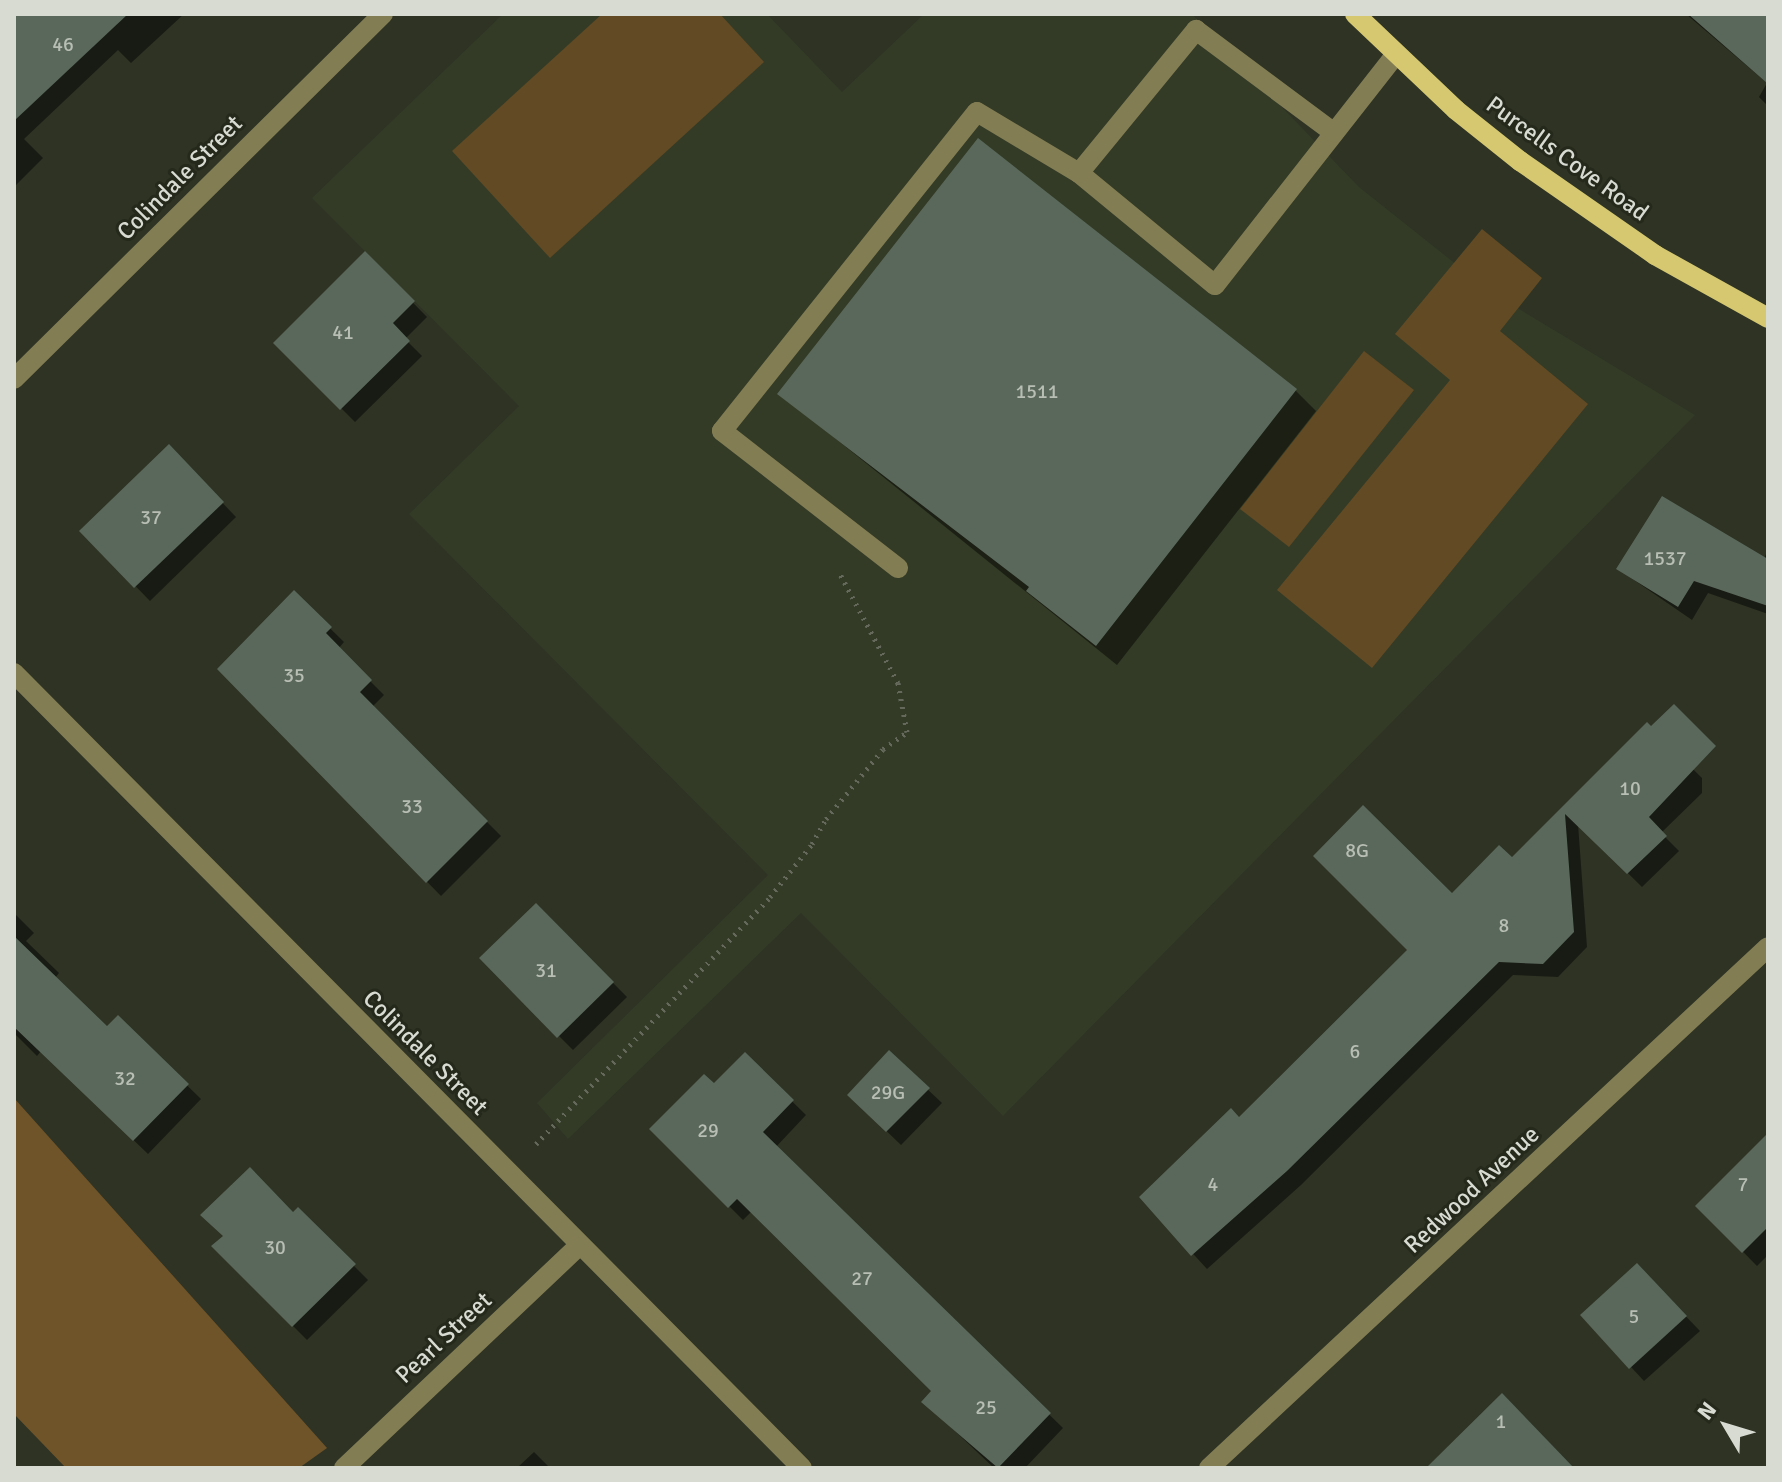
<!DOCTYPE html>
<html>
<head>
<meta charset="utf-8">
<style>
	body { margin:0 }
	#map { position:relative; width:1782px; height:1482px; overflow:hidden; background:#2e3324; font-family:Signika,sans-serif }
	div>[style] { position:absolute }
	.built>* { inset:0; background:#333b26 }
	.green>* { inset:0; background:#614a24 }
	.forest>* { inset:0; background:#705429 }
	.shadow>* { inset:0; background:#0007 }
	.building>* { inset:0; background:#5a685b }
	.path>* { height:5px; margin-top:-2.5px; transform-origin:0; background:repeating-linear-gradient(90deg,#65695c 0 2px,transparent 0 8px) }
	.minor>* { height:20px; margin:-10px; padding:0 10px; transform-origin:10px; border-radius:10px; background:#837d54 }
	.major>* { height:20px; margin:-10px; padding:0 10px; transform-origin:10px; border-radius:10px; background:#d5c870 }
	span { translate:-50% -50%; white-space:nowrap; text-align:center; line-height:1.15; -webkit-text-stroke:6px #24291b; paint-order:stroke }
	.number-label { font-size:20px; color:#b8beb4 }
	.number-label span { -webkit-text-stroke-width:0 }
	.street-label { font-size:24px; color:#d7dbd1 }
	.frame { position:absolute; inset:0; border:16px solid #d7dbd1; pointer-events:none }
	.north { position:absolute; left:1686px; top:1386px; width:80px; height:80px; -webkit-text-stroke:6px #24291b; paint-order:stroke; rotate:308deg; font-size:22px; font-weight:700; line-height:32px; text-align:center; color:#d7dbd1 }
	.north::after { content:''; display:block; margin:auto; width:28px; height:36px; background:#d7dbd1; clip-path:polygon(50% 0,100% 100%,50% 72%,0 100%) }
</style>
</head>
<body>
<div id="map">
	<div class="built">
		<div style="clip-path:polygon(503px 14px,767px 14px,842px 92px,924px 14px,1192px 14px,1359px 187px,1491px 292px,1695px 415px,1003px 1116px,801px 913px,568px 1139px,537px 1103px,768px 875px,409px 514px,519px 406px,312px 198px)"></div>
	</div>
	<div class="green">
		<div style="clip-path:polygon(602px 14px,720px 14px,764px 62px,550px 258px,452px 151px)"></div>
		<div style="clip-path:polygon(1482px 229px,1542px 278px,1500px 331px,1588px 404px,1372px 668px,1277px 590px,1450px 380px,1395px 334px)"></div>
		<div style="clip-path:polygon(1364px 351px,1414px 390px,1289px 547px,1240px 509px)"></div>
	</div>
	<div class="forest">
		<div style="clip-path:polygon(14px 1098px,327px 1448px,299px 1468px,66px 1468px,14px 1414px)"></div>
	</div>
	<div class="shadow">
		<div style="clip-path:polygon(14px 14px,184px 14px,131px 63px,118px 50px,24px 139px,43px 158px,14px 187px)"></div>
		<div style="clip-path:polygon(1686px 14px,1760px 14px,1768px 20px,1768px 106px,1759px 97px,1767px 83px)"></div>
		<div style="clip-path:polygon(365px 254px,427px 317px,405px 339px,422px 356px,355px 422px,276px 343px)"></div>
		<div style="clip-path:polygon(1295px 390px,1316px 411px,1117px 665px,780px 394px)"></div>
		<div style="clip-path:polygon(169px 447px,236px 517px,150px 601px,82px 531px)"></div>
		<div style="clip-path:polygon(1768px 549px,1768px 614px,1708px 593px,1692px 620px,1618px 569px,1764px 559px)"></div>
		<div style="clip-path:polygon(294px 593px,344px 642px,338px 649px,384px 695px,372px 707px,501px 836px,441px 896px,219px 669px)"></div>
		<div style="clip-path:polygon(1648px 725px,1702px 778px,1702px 793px,1661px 833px,1679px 851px,1642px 887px,1578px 824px,1587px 947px,1558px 977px,1513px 975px,1301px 1185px,1207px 1269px,1142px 1198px,1240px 1119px,1410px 950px,1452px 896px,1512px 860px)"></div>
		<div style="clip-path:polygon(536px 905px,627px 997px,573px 1050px,481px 958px)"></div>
		<div style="clip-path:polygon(14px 913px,34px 933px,26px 941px,59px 973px,55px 978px,107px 1029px,118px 1018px,201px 1099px,148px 1154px,41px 1051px,37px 1056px,14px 1033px)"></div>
		<div style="clip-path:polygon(889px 1053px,942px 1103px,901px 1145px,849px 1095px)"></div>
		<div style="clip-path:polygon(745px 1055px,806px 1115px,775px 1148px,1063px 1428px,1025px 1468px,994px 1468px,938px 1415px,934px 1391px,752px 1211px,743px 1220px,652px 1129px,714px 1086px)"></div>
		<div style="clip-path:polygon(1768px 1141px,1768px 1255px,1757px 1266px,1705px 1213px)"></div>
		<div style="clip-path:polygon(298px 1210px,368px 1280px,307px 1340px,214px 1246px)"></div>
		<div style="clip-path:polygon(1651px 1280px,1700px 1331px,1644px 1381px,1631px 1367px)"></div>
		<div style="clip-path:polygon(534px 1452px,550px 1468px,517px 1468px)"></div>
	</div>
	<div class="building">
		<div style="clip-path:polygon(14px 14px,128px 14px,14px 121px)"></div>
		<div style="clip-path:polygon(1688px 14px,1768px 14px,1768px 84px)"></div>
		<div style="clip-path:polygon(978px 138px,1297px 389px,1096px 646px,1026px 591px,1029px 587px,777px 394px)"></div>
		<div style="clip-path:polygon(365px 251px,415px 301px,393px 323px,410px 341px,340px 410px,273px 343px)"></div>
		<div style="clip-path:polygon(169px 444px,224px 502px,134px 588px,79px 531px)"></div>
		<div style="clip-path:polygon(1662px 496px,1768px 559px,1768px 606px,1694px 581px,1678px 607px,1616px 569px)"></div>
		<div style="clip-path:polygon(294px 590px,332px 627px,326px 633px,372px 680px,360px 692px,488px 821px,426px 883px,217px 669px)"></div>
		<div style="clip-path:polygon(1674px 704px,1716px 746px,1649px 817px,1667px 836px,1627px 874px,1565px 814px,1574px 932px,1543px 964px,1499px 962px,1287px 1171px,1191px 1256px,1139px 1197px,1231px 1108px,1239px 1117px,1407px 950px,1313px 856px,1363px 805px,1452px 893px,1499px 845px,1512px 857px,1647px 722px,1651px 726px)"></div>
		<div style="clip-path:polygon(536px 903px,614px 982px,557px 1038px,479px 958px)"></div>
		<div style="clip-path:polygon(14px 936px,107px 1026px,118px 1015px,189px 1084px,133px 1141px,14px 1027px)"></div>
		<div style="clip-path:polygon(889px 1050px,930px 1088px,886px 1132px,847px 1095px)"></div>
		<div style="clip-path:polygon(745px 1052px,794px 1100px,763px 1132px,1051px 1413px,998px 1468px,921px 1402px,931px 1391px,737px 1199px,728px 1208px,649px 1129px,704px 1074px,714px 1083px)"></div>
		<div style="clip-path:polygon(1768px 1133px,1768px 1227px,1742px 1253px,1695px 1206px)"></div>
		<div style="clip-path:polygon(250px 1167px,293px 1212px,298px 1207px,356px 1264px,292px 1327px,211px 1246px,223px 1236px,200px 1215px)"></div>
		<div style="clip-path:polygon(1637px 1263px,1687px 1316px,1629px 1369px,1580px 1315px)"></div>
		<div style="clip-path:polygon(1502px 1393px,1574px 1468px,1426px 1468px)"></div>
	</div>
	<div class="path">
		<div style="left:536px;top:1144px;width:340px;rotate:-46.5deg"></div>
		<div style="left:770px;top:897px;width:68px;rotate:-51.6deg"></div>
		<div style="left:812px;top:844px;width:29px;rotate:-61deg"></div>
		<div style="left:826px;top:819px;width:90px;rotate:-50.8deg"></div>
		<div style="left:883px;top:749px;width:29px;rotate:-35deg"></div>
		<div style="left:907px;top:732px;width:50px;rotate:-100.4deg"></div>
		<div style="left:898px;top:683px;width:123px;rotate:-118deg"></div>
	</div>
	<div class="minor">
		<div style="left:1079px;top:173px;width:176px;rotate:39.5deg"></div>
		<div style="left:1215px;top:285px;width:293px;rotate:-51.9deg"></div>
		<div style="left:14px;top:379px;width:519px;rotate:-44.69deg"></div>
		<div style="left:898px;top:568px;width:223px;rotate:-142.1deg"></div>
		<div style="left:722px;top:431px;width:408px;rotate:-51.4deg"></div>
		<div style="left:977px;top:112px;width:119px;rotate:30.9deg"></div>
		<div style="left:1079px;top:173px;width:185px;rotate:-50.7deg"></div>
		<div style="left:1196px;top:30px;width:172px;rotate:36.7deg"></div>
		<div style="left:14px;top:673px;width:1119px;rotate:45.25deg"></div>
		<div style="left:344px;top:1468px;width:323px;rotate:-43.4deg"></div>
		<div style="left:1209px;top:1468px;width:764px;rotate:-42.98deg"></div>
	</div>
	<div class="major">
		<div style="left:1355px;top:14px;width:139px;rotate:43.5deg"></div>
		<div style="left:1456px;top:110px;width:82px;rotate:38.6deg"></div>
		<div style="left:1520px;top:161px;width:165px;rotate:34.8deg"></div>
		<div style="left:1655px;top:255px;width:129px;rotate:29.1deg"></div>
	</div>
	<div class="number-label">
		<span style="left:63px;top:44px">46</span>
		<span style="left:343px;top:332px">41</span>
		<span style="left:1037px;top:391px">1511</span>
		<span style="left:151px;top:517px">37</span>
		<span style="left:1665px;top:558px">1537</span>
		<span style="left:294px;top:675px">35</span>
		<span style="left:1630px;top:788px">10</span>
		<span style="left:412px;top:806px">33</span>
		<span style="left:1357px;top:850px">8G</span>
		<span style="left:1504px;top:925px">8</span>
		<span style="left:546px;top:970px">31</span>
		<span style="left:1355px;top:1051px">6</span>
		<span style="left:125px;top:1078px">32</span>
		<span style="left:888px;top:1092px">29G</span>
		<span style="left:708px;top:1130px">29</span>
		<span style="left:1213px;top:1184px">4</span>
		<span style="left:1743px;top:1184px">7</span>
		<span style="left:275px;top:1247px">30</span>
		<span style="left:862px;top:1278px">27</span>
		<span style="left:1634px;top:1316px">5</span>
		<span style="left:986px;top:1407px">25</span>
		<span style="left:1501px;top:1421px">1</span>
	</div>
	<div class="street-label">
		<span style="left:1567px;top:159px;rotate:36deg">Purcells Cove Road</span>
		<span style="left:180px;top:178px;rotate:-45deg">Colindale Street</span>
		<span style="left:425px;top:1053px;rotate:45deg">Colindale Street</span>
		<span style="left:1472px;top:1190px;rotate:-43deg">Redwood Avenue</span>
		<span style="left:444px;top:1338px;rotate:-43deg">Pearl Street</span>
	</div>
	<div class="frame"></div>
	<div class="north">N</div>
</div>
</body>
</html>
